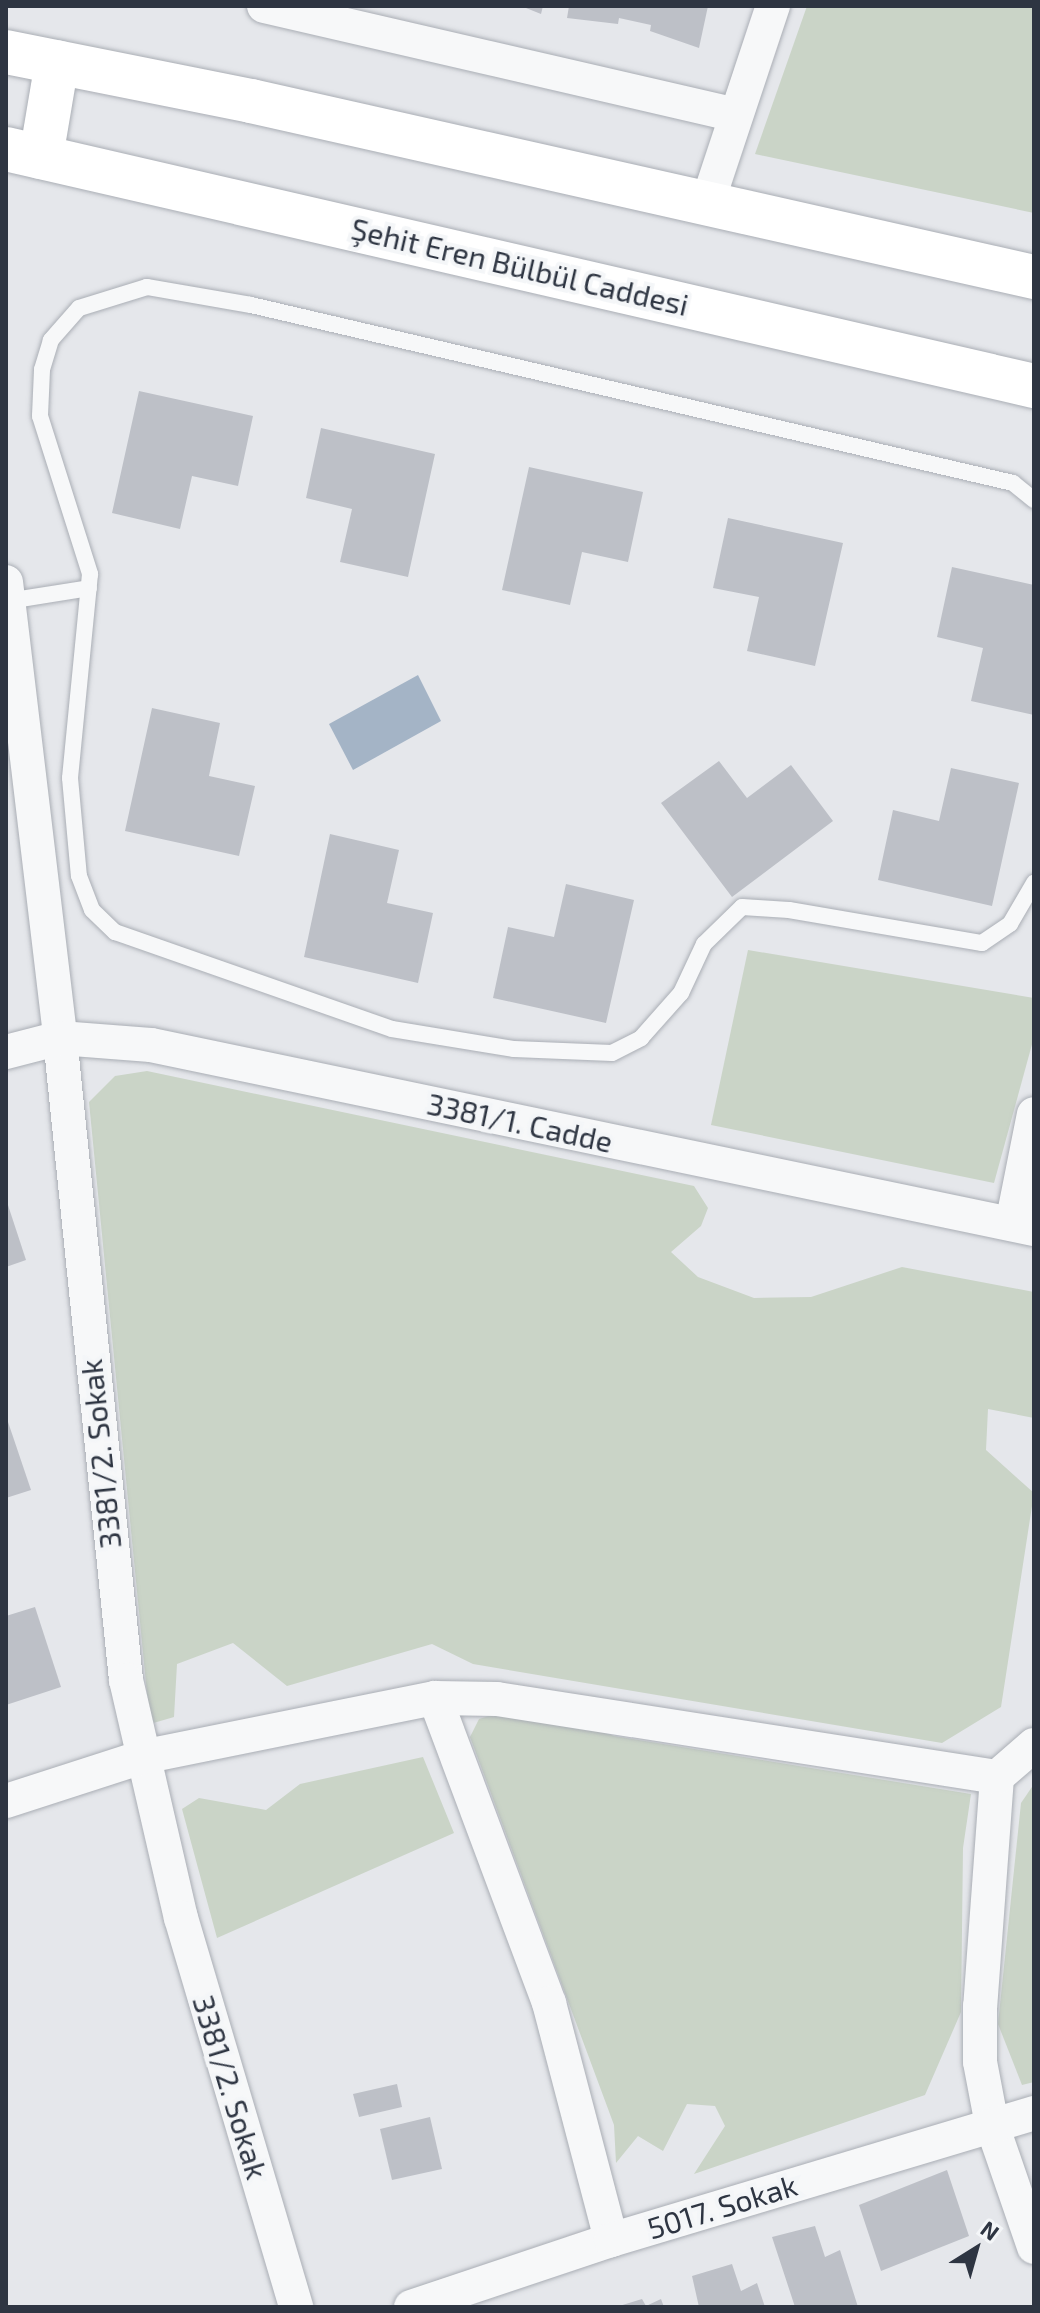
<!DOCTYPE html>
<html>
<head>
<meta charset="utf-8">
<style>
	body { margin:0 }
	#map { position:relative; width:1040px; height:2313px; overflow:hidden; background:#e5e7eb; font-family:"Exo 2",sans-serif }
	div>[style] { position:absolute }
	.green>* { inset:0; background:#cad4c7 }
	.water>* { inset:0; background:#a4b4c6 }
	.building>* { inset:0; background:#bdc0c7 }
	.roads { filter:drop-shadow(0 0 2px #aaaeb5) drop-shadow(0 0 2px #aaaeb5) }
	.lane>* { height:16px; margin:-8px; padding:0 8px; transform-origin:8px; border-radius:8px; background:#f7f8f9 }
	.street>* { height:34px; margin:-17px; padding:0 17px; transform-origin:17px; border-radius:17px; background:#f7f8f9 }
	.secondary>* { height:44px; margin:-22px; padding:0 22px; transform-origin:22px; border-radius:22px; background:#fff }
	span { translate:-50% -50%; white-space:nowrap; text-align:center; line-height:1.15; -webkit-text-stroke:8px #f4f6f8; paint-order:stroke }
	.street-label { font-size:30px; color:#2e3542 }
	.frame { position:absolute; inset:0; border:8px solid #2e3542; pointer-events:none }
	.north { position:absolute; left:936px; top:2209px; width:80px; height:80px; -webkit-text-stroke:6px #f4f6f8; paint-order:stroke; rotate:37deg; font-size:22px; font-weight:700; line-height:32px; text-align:center; color:#2e3542 }
	.north::after { content:''; display:block; margin:auto; width:28px; height:36px; background:#2e3542; clip-path:polygon(50% 0,100% 100%,50% 72%,0 100%) }
</style>
</head>
<body>
<div id="map">
	<div class="green">
		<div style="clip-path:polygon(807px 6px,1034px 6px,1034px 213px,755px 154px)"></div>
		<div style="clip-path:polygon(748px 950px,1034px 998px,1034px 1037px,994px 1183px,711px 1125px)"></div>
		<div style="clip-path:polygon(147px 1071px,694px 1186px,708px 1208px,701px 1226px,671px 1252px,698px 1277px,754px 1298px,811px 1297px,902px 1267px,1034px 1292px,1034px 1418px,988px 1409px,986px 1450px,1034px 1493px,1001px 1707px,942px 1743px,473px 1664px,432px 1644px,287px 1686px,233px 1643px,177px 1664px,174px 1717px,150px 1724px,89px 1102px,115px 1076px)"></div>
		<div style="clip-path:polygon(498px 1713px,561px 1715px,614px 1736px,971px 1794px,963px 1848px,961px 2012px,925px 2095px,694px 2174px,725px 2126px,715px 2106px,687px 2104px,663px 2151px,638px 2136px,616px 2163px,614px 2125px,470px 1737px,479px 1719px)"></div>
		<div style="clip-path:polygon(423px 1757px,454px 1833px,217px 1938px,182px 1809px,199px 1798px,266px 1810px,300px 1784px)"></div>
		<div style="clip-path:polygon(1034px 1784px,1034px 2082px,1022px 2085px,998px 2024px,1021px 1803px)"></div>
	</div>
	<div class="water">
		<div style="clip-path:polygon(418px 675px,441px 721px,353px 770px,329px 724px)"></div>
	</div>
	<div class="building">
		<div style="clip-path:polygon(521px 6px,543px 6px,541px 14px)"></div>
		<div style="clip-path:polygon(569px 6px,708px 6px,699px 48px,650px 31px,651px 25px,619px 18px,618px 24px,567px 18px)"></div>
		<div style="clip-path:polygon(139px 391px,253px 416px,238px 486px,192px 476px,180px 529px,112px 513px)"></div>
		<div style="clip-path:polygon(321px 428px,435px 454px,408px 577px,340px 562px,352px 509px,306px 498px)"></div>
		<div style="clip-path:polygon(529px 467px,643px 492px,628px 562px,582px 552px,570px 605px,502px 590px)"></div>
		<div style="clip-path:polygon(728px 518px,843px 543px,815px 666px,747px 651px,759px 597px,713px 588px)"></div>
		<div style="clip-path:polygon(952px 567px,1034px 585px,1034px 715px,971px 701px,983px 648px,937px 637px)"></div>
		<div style="clip-path:polygon(152px 708px,220px 723px,209px 776px,255px 786px,239px 856px,125px 831px)"></div>
		<div style="clip-path:polygon(719px 761px,747px 798px,791px 765px,833px 821px,732px 897px,661px 803px)"></div>
		<div style="clip-path:polygon(951px 768px,1019px 783px,992px 906px,878px 880px,893px 810px,939px 821px)"></div>
		<div style="clip-path:polygon(330px 834px,399px 850px,387px 903px,433px 913px,418px 983px,304px 957px)"></div>
		<div style="clip-path:polygon(566px 884px,634px 900px,606px 1023px,493px 998px,508px 927px,554px 937px)"></div>
		<div style="clip-path:polygon(6px 1199px,26px 1260px,6px 1267px)"></div>
		<div style="clip-path:polygon(6px 1416px,31px 1490px,6px 1498px)"></div>
		<div style="clip-path:polygon(35px 1607px,61px 1687px,6px 1705px,6px 1616px)"></div>
		<div style="clip-path:polygon(397px 2084px,402px 2107px,359px 2117px,353px 2094px)"></div>
		<div style="clip-path:polygon(430px 2117px,442px 2169px,392px 2180px,380px 2129px)"></div>
		<div style="clip-path:polygon(947px 2170px,969px 2236px,881px 2271px,859px 2205px)"></div>
		<div style="clip-path:polygon(815px 2226px,825px 2257px,840px 2250px,858px 2307px,795px 2307px,772px 2237px)"></div>
		<div style="clip-path:polygon(732px 2264px,741px 2291px,757px 2283px,765px 2307px,699px 2307px,692px 2276px)"></div>
		<div style="clip-path:polygon(642px 2299px,646px 2306px,661px 2299px,664px 2307px,616px 2307px)"></div>
	</div>
	<div class="roads">
		<div class="lane">
			<div style="left:1034px;top:500px;width:27px;rotate:-141deg"></div>
			<div style="left:1013px;top:483px;width:783px;rotate:-166.85deg"></div>
			<div style="left:251px;top:305px;width:106px;rotate:-170.2deg"></div>
			<div style="left:147px;top:287px;width:71px;rotate:162.8deg"></div>
			<div style="left:79px;top:308px;width:43px;rotate:131.2deg"></div>
			<div style="left:51px;top:340px;width:31px;rotate:107deg"></div>
			<div style="left:42px;top:370px;width:46px;rotate:92.5deg"></div>
			<div style="left:40px;top:416px;width:166px;rotate:72.4deg"></div>
			<div style="left:90px;top:574px;width:205px;rotate:95.6deg"></div>
			<div style="left:70px;top:778px;width:98px;rotate:84.8deg"></div>
			<div style="left:79px;top:876px;width:36px;rotate:69deg"></div>
			<div style="left:92px;top:910px;width:32px;rotate:44deg"></div>
			<div style="left:115px;top:932px;width:293px;rotate:19.3deg"></div>
			<div style="left:392px;top:1029px;width:124px;rotate:9.3deg"></div>
			<div style="left:514px;top:1049px;width:98px;rotate:2.3deg"></div>
			<div style="left:612px;top:1053px;width:33px;rotate:-27deg"></div>
			<div style="left:641px;top:1038px;width:60px;rotate:-48.4deg"></div>
			<div style="left:681px;top:993px;width:54px;rotate:-64.9deg"></div>
			<div style="left:704px;top:944px;width:53px;rotate:-44.2deg"></div>
			<div style="left:742px;top:907px;width:47px;rotate:3.7deg"></div>
			<div style="left:789px;top:910px;width:196px;rotate:9.7deg"></div>
			<div style="left:982px;top:943px;width:34px;rotate:-34deg"></div>
			<div style="left:1010px;top:924px;width:48px;rotate:-59.7deg"></div>
			<div style="left:8px;top:601px;width:82px;rotate:-9.1deg"></div>
		</div>
		<div class="street">
			<div style="left:264px;top:6px;width:484px;rotate:13deg"></div>
			<div style="left:707px;top:204px;width:209px;rotate:-71.6deg"></div>
			<div style="left:6px;top:582px;width:459px;rotate:83.2deg"></div>
			<div style="left:60px;top:1038px;width:645px;rotate:84.13deg"></div>
			<div style="left:126px;top:1680px;width:244px;rotate:77deg"></div>
			<div style="left:181px;top:1918px;width:406px;rotate:73.5deg"></div>
			<div style="left:6px;top:1052px;width:56px;rotate:-14.5deg"></div>
			<div style="left:60px;top:1038px;width:91px;rotate:4.4deg"></div>
			<div style="left:151px;top:1045px;width:902px;rotate:11.77deg"></div>
			<div style="left:1012px;top:1224px;width:112px;rotate:-78.7deg"></div>
			<div style="left:435px;top:1698px;width:326px;rotate:69.5deg"></div>
			<div style="left:549px;top:2003px;width:245px;rotate:75.3deg"></div>
			<div style="left:997px;top:1777px;width:230px;rotate:94.2deg"></div>
			<div style="left:980px;top:2006px;width:56px;rotate:90deg"></div>
			<div style="left:980px;top:2062px;width:64px;rotate:79.2deg"></div>
			<div style="left:992px;top:2125px;width:129px;rotate:71deg"></div>
			<div style="left:6px;top:1801px;width:143px;rotate:-17.9deg"></div>
			<div style="left:142px;top:1757px;width:299px;rotate:-11.4deg"></div>
			<div style="left:435px;top:1698px;width:62px;rotate:0.9deg"></div>
			<div style="left:497px;top:1699px;width:506px;rotate:8.87deg"></div>
			<div style="left:997px;top:1777px;width:49px;rotate:-40.9deg"></div>
			<div style="left:411px;top:2307px;width:211px;rotate:-18.5deg"></div>
			<div style="left:611px;top:2240px;width:442px;rotate:-16.7deg"></div>
		</div>
		<div class="secondary">
			<div style="left:6px;top:52px;width:250px;rotate:11.3deg"></div>
			<div style="left:251px;top:101px;width:803px;rotate:12.67deg"></div>
			<div style="left:6px;top:149px;width:1055px;rotate:12.98deg"></div>
			<div style="left:41px;top:157px;width:96px;rotate:-80.4deg"></div>
		</div>
	</div>
	<div class="street-label">
		<span style="left:520px;top:266px;rotate:13deg">Şehit Eren Bülbül Caddesi</span>
		<span style="left:520px;top:1122px;rotate:12deg">3381/1. Cadde</span>
		<span style="left:100px;top:1454px;rotate:-96deg">3381/2. Sokak</span>
		<span style="left:231px;top:2087px;rotate:73deg">3381/2. Sokak</span>
		<span style="left:722px;top:2206px;rotate:-17deg">5017. Sokak</span>
	</div>
	<div class="frame"></div>
	<div class="north">N</div>
</div>
</body>
</html>
